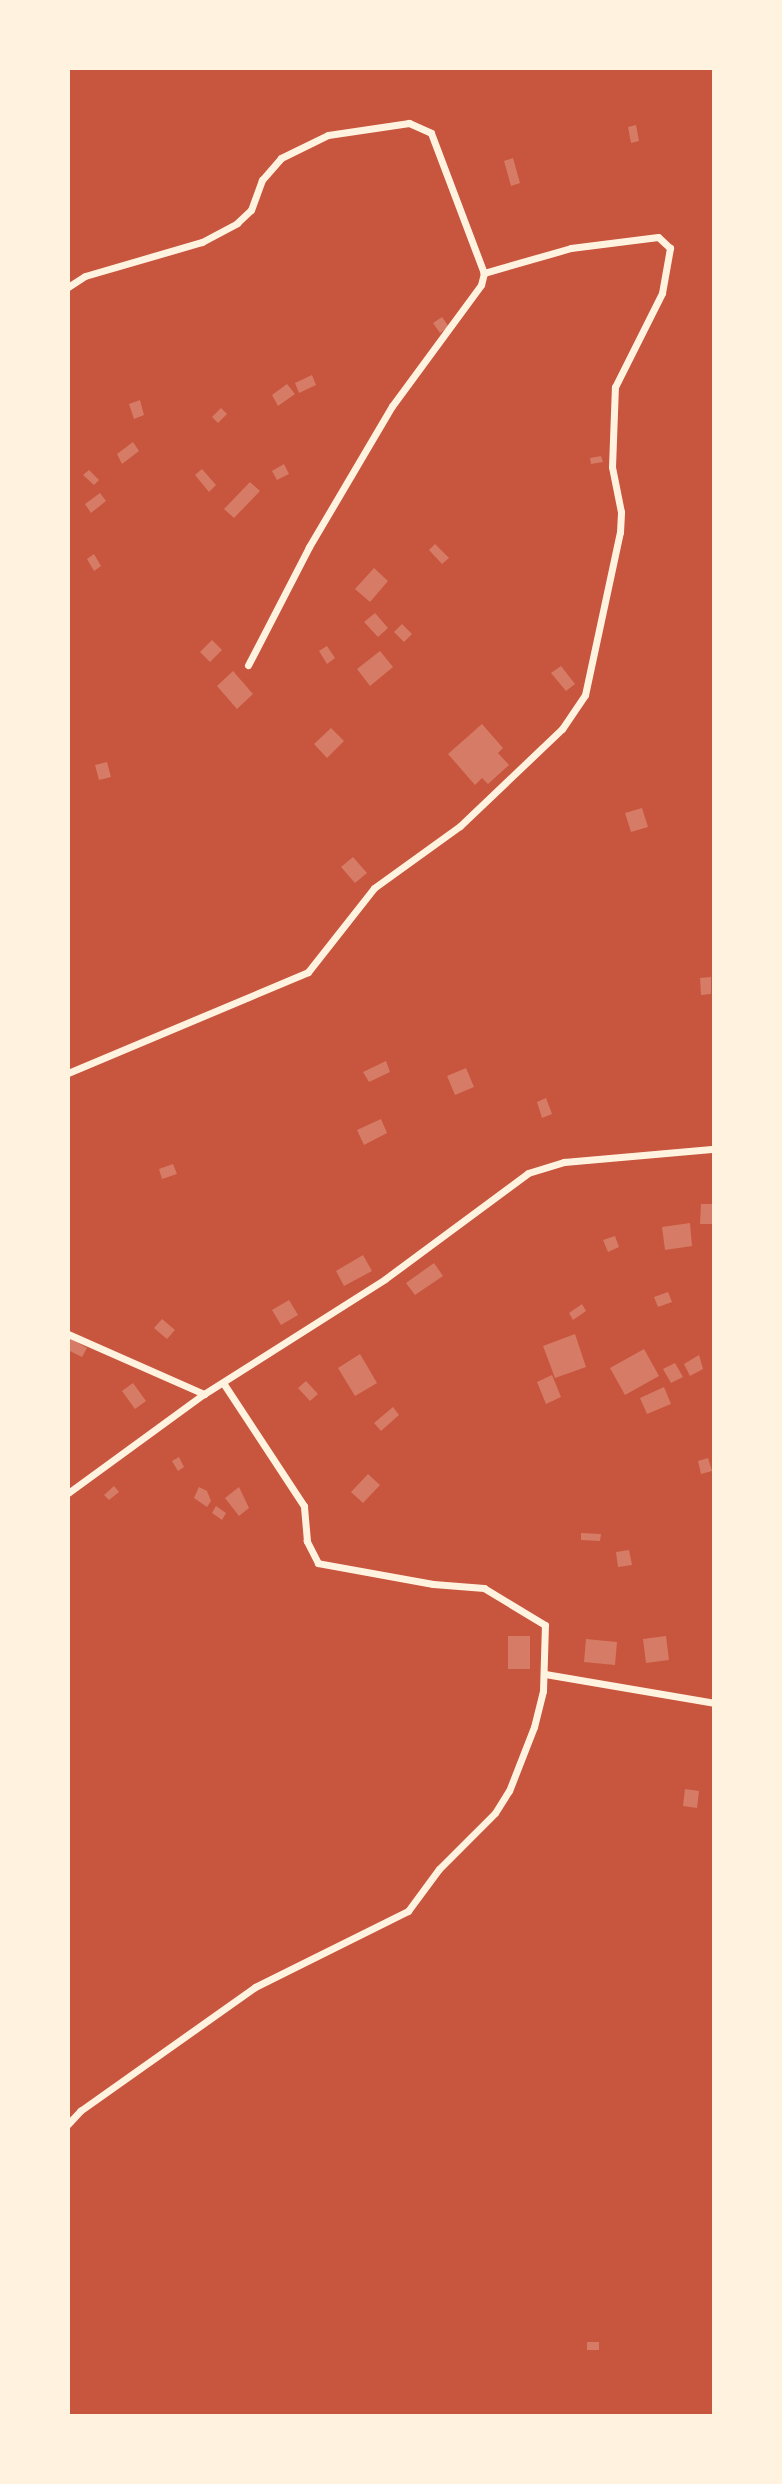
<!DOCTYPE html>
<html>
<head>
<meta charset="utf-8">
<style>
	body { margin:0 }
	#map { position:relative; width:782px; height:2484px; overflow:hidden; background:#c8553d; font-family:"Times New Roman",serif }
	div>[style] { position:absolute }
	.building>* { inset:0; background:#d67c66 }
	.minor>* { height:7px; margin:-3.5px; padding:0 3.5px; transform-origin:3.5px; border-radius:3.5px; background:#fff3e0 }
	span { translate:-50% -50%; white-space:nowrap; text-align:center; line-height:1.15; -webkit-text-stroke:7px #fff3e0; paint-order:stroke }
	.frame { position:absolute; inset:0; border:70px solid #fff3e0; pointer-events:none }
</style>
</head>
<body>
<div id="map">
	<div class="building">
		<div style="clip-path:polygon(636px 125px,639px 141px,631px 143px,628px 127px)"></div>
		<div style="clip-path:polygon(513px 158px,520px 183px,511px 186px,504px 161px)"></div>
		<div style="clip-path:polygon(442px 317px,449px 327px,440px 333px,433px 323px)"></div>
		<div style="clip-path:polygon(312px 375px,316px 385px,299px 393px,295px 383px)"></div>
		<div style="clip-path:polygon(287px 384px,295px 394px,278px 406px,272px 395px)"></div>
		<div style="clip-path:polygon(140px 400px,144px 415px,134px 419px,129px 404px)"></div>
		<div style="clip-path:polygon(221px 408px,227px 414px,218px 423px,212px 417px)"></div>
		<div style="clip-path:polygon(133px 442px,139px 451px,122px 464px,117px 454px)"></div>
		<div style="clip-path:polygon(601px 456px,603px 462px,591px 464px,590px 458px)"></div>
		<div style="clip-path:polygon(284px 464px,289px 474px,277px 480px,272px 471px)"></div>
		<div style="clip-path:polygon(202px 469px,216px 485px,209px 492px,195px 475px)"></div>
		<div style="clip-path:polygon(89px 470px,99px 480px,94px 485px,83px 475px)"></div>
		<div style="clip-path:polygon(250px 482px,260px 491px,234px 518px,224px 509px)"></div>
		<div style="clip-path:polygon(100px 493px,106px 501px,91px 513px,85px 504px)"></div>
		<div style="clip-path:polygon(435px 544px,449px 558px,442px 564px,429px 550px)"></div>
		<div style="clip-path:polygon(94px 554px,101px 566px,94px 571px,87px 559px)"></div>
		<div style="clip-path:polygon(374px 568px,388px 581px,370px 602px,355px 589px)"></div>
		<div style="clip-path:polygon(375px 613px,388px 628px,378px 637px,364px 622px)"></div>
		<div style="clip-path:polygon(402px 624px,412px 634px,404px 642px,394px 632px)"></div>
		<div style="clip-path:polygon(212px 640px,222px 650px,210px 662px,200px 652px)"></div>
		<div style="clip-path:polygon(327px 646px,335px 658px,327px 664px,319px 651px)"></div>
		<div style="clip-path:polygon(380px 651px,393px 667px,370px 686px,357px 669px)"></div>
		<div style="clip-path:polygon(561px 666px,575px 684px,566px 691px,551px 673px)"></div>
		<div style="clip-path:polygon(233px 671px,253px 694px,237px 709px,217px 686px)"></div>
		<div style="clip-path:polygon(482px 724px,503px 748px,498px 753px,509px 765px,488px 784px,482px 778px,475px 785px,448px 754px)"></div>
		<div style="clip-path:polygon(331px 728px,344px 741px,327px 758px,314px 744px)"></div>
		<div style="clip-path:polygon(107px 762px,111px 777px,99px 780px,95px 765px)"></div>
		<div style="clip-path:polygon(642px 808px,648px 827px,631px 832px,625px 813px)"></div>
		<div style="clip-path:polygon(353px 857px,367px 873px,355px 883px,341px 867px)"></div>
		<div style="clip-path:polygon(711px 977px,711px 994px,701px 995px,700px 978px)"></div>
		<div style="clip-path:polygon(386px 1061px,390px 1072px,369px 1082px,363px 1072px)"></div>
		<div style="clip-path:polygon(466px 1068px,474px 1087px,455px 1095px,447px 1076px)"></div>
		<div style="clip-path:polygon(546px 1098px,552px 1114px,542px 1118px,537px 1102px)"></div>
		<div style="clip-path:polygon(381px 1119px,387px 1133px,364px 1145px,357px 1130px)"></div>
		<div style="clip-path:polygon(173px 1164px,177px 1174px,162px 1179px,159px 1169px)"></div>
		<div style="clip-path:polygon(701px 1204px,714px 1204px,714px 1224px,700px 1224px)"></div>
		<div style="clip-path:polygon(690px 1223px,692px 1246px,665px 1250px,662px 1227px)"></div>
		<div style="clip-path:polygon(615px 1236px,619px 1247px,608px 1252px,603px 1240px)"></div>
		<div style="clip-path:polygon(363px 1255px,372px 1271px,344px 1286px,336px 1271px)"></div>
		<div style="clip-path:polygon(434px 1263px,443px 1276px,415px 1295px,406px 1283px)"></div>
		<div style="clip-path:polygon(668px 1292px,672px 1302px,658px 1307px,654px 1297px)"></div>
		<div style="clip-path:polygon(289px 1300px,298px 1315px,281px 1325px,272px 1310px)"></div>
		<div style="clip-path:polygon(582px 1304px,586px 1311px,573px 1320px,569px 1313px)"></div>
		<div style="clip-path:polygon(162px 1319px,175px 1330px,167px 1339px,154px 1328px)"></div>
		<div style="clip-path:polygon(575px 1334px,586px 1367px,555px 1378px,543px 1346px)"></div>
		<div style="clip-path:polygon(70px 1338px,87px 1348px,82px 1357px,68px 1350px)"></div>
		<div style="clip-path:polygon(644px 1349px,659px 1376px,625px 1395px,610px 1368px)"></div>
		<div style="clip-path:polygon(360px 1354px,377px 1383px,355px 1396px,338px 1368px)"></div>
		<div style="clip-path:polygon(699px 1355px,703px 1369px,690px 1376px,684px 1364px)"></div>
		<div style="clip-path:polygon(675px 1363px,683px 1377px,671px 1383px,663px 1369px)"></div>
		<div style="clip-path:polygon(552px 1375px,561px 1397px,546px 1404px,537px 1382px)"></div>
		<div style="clip-path:polygon(306px 1381px,318px 1394px,310px 1401px,298px 1388px)"></div>
		<div style="clip-path:polygon(133px 1383px,146px 1401px,135px 1409px,122px 1391px)"></div>
		<div style="clip-path:polygon(664px 1387px,671px 1404px,647px 1414px,640px 1398px)"></div>
		<div style="clip-path:polygon(393px 1407px,399px 1415px,381px 1431px,374px 1423px)"></div>
		<div style="clip-path:polygon(179px 1457px,184px 1467px,178px 1471px,172px 1461px)"></div>
		<div style="clip-path:polygon(708px 1458px,712px 1471px,701px 1474px,698px 1461px)"></div>
		<div style="clip-path:polygon(368px 1474px,380px 1485px,363px 1503px,351px 1492px)"></div>
		<div style="clip-path:polygon(114px 1486px,119px 1492px,109px 1500px,104px 1495px)"></div>
		<div style="clip-path:polygon(199px 1487px,207px 1491px,211px 1501px,207px 1507px,194px 1498px)"></div>
		<div style="clip-path:polygon(239px 1487px,249px 1508px,239px 1516px,225px 1498px)"></div>
		<div style="clip-path:polygon(216px 1506px,226px 1513px,222px 1520px,212px 1513px)"></div>
		<div style="clip-path:polygon(581px 1533px,601px 1534px,600px 1541px,581px 1540px)"></div>
		<div style="clip-path:polygon(629px 1550px,632px 1565px,618px 1567px,616px 1552px)"></div>
		<div style="clip-path:polygon(508px 1636px,530px 1636px,530px 1669px,508px 1669px)"></div>
		<div style="clip-path:polygon(666px 1636px,669px 1660px,646px 1663px,643px 1639px)"></div>
		<div style="clip-path:polygon(586px 1639px,617px 1642px,615px 1665px,584px 1662px)"></div>
		<div style="clip-path:polygon(685px 1789px,699px 1791px,697px 1808px,683px 1806px)"></div>
		<div style="clip-path:polygon(587px 2342px,599px 2342px,599px 2350px,587px 2350px)"></div>
	</div>
	<div class="minor">
		<div style="left:68px;top:287px;width:20px;rotate:-33deg"></div>
		<div style="left:85px;top:276px;width:122px;rotate:-16.2deg"></div>
		<div style="left:202px;top:242px;width:40px;rotate:-28deg"></div>
		<div style="left:237px;top:223px;width:19px;rotate:-43deg"></div>
		<div style="left:251px;top:210px;width:32px;rotate:-70deg"></div>
		<div style="left:262px;top:180px;width:29px;rotate:-49deg"></div>
		<div style="left:281px;top:158px;width:52px;rotate:-26.1deg"></div>
		<div style="left:328px;top:135px;width:82px;rotate:-8.4deg"></div>
		<div style="left:409px;top:123px;width:24px;rotate:24deg"></div>
		<div style="left:431px;top:133px;width:150px;rotate:69.3deg"></div>
		<div style="left:484px;top:273px;width:12px;rotate:104deg"></div>
		<div style="left:481px;top:285px;width:150px;rotate:126.3deg"></div>
		<div style="left:392px;top:406px;width:164px;rotate:120.5deg"></div>
		<div style="left:309px;top:547px;width:133px;rotate:117.3deg"></div>
		<div style="left:68px;top:1073px;width:260px;rotate:-22.8deg"></div>
		<div style="left:308px;top:972px;width:107px;rotate:-51.8deg"></div>
		<div style="left:374px;top:888px;width:106px;rotate:-35.8deg"></div>
		<div style="left:460px;top:826px;width:141px;rotate:-43.6deg"></div>
		<div style="left:562px;top:729px;width:41px;rotate:-55.9deg"></div>
		<div style="left:585px;top:695px;width:167px;rotate:-77.9deg"></div>
		<div style="left:620px;top:532px;width:20px;rotate:-87deg"></div>
		<div style="left:621px;top:512px;width:46px;rotate:-101.3deg"></div>
		<div style="left:612px;top:467px;width:80px;rotate:-87.9deg"></div>
		<div style="left:615px;top:387px;width:105px;rotate:-63.4deg"></div>
		<div style="left:662px;top:293px;width:46px;rotate:-79.9deg"></div>
		<div style="left:670px;top:248px;width:16px;rotate:-137deg"></div>
		<div style="left:658px;top:237px;width:88px;rotate:172.8deg"></div>
		<div style="left:571px;top:248px;width:91px;rotate:164deg"></div>
		<div style="left:68px;top:1334px;width:149px;rotate:23.8deg"></div>
		<div style="left:68px;top:1493px;width:168px;rotate:-36.1deg"></div>
		<div style="left:204px;top:1394px;width:214px;rotate:-32.4deg"></div>
		<div style="left:385px;top:1279px;width:178px;rotate:-36.5deg"></div>
		<div style="left:528px;top:1173px;width:38px;rotate:-17deg"></div>
		<div style="left:564px;top:1162px;width:151px;rotate:-5deg"></div>
		<div style="left:545px;top:1674px;width:171px;rotate:9.7deg"></div>
		<div style="left:68px;top:2124px;width:18px;rotate:-47deg"></div>
		<div style="left:80px;top:2111px;width:214px;rotate:-35.3deg"></div>
		<div style="left:255px;top:1987px;width:171px;rotate:-26.4deg"></div>
		<div style="left:408px;top:1911px;width:52px;rotate:-53.6deg"></div>
		<div style="left:439px;top:1869px;width:79px;rotate:-45deg"></div>
		<div style="left:495px;top:1813px;width:26px;rotate:-58deg"></div>
		<div style="left:509px;top:1791px;width:69px;rotate:-68.7deg"></div>
		<div style="left:534px;top:1727px;width:37px;rotate:-76deg"></div>
		<div style="left:543px;top:1691px;width:66px;rotate:-88.3deg"></div>
		<div style="left:545px;top:1625px;width:71px;rotate:-148.8deg"></div>
		<div style="left:484px;top:1588px;width:51px;rotate:-175.5deg"></div>
		<div style="left:433px;top:1584px;width:117px;rotate:-169.7deg"></div>
		<div style="left:318px;top:1563px;width:25px;rotate:-117deg"></div>
		<div style="left:307px;top:1541px;width:35px;rotate:-95deg"></div>
		<div style="left:304px;top:1506px;width:146px;rotate:-123.3deg"></div>
	</div>
	<div class="frame"></div>
</div>
</body>
</html>
